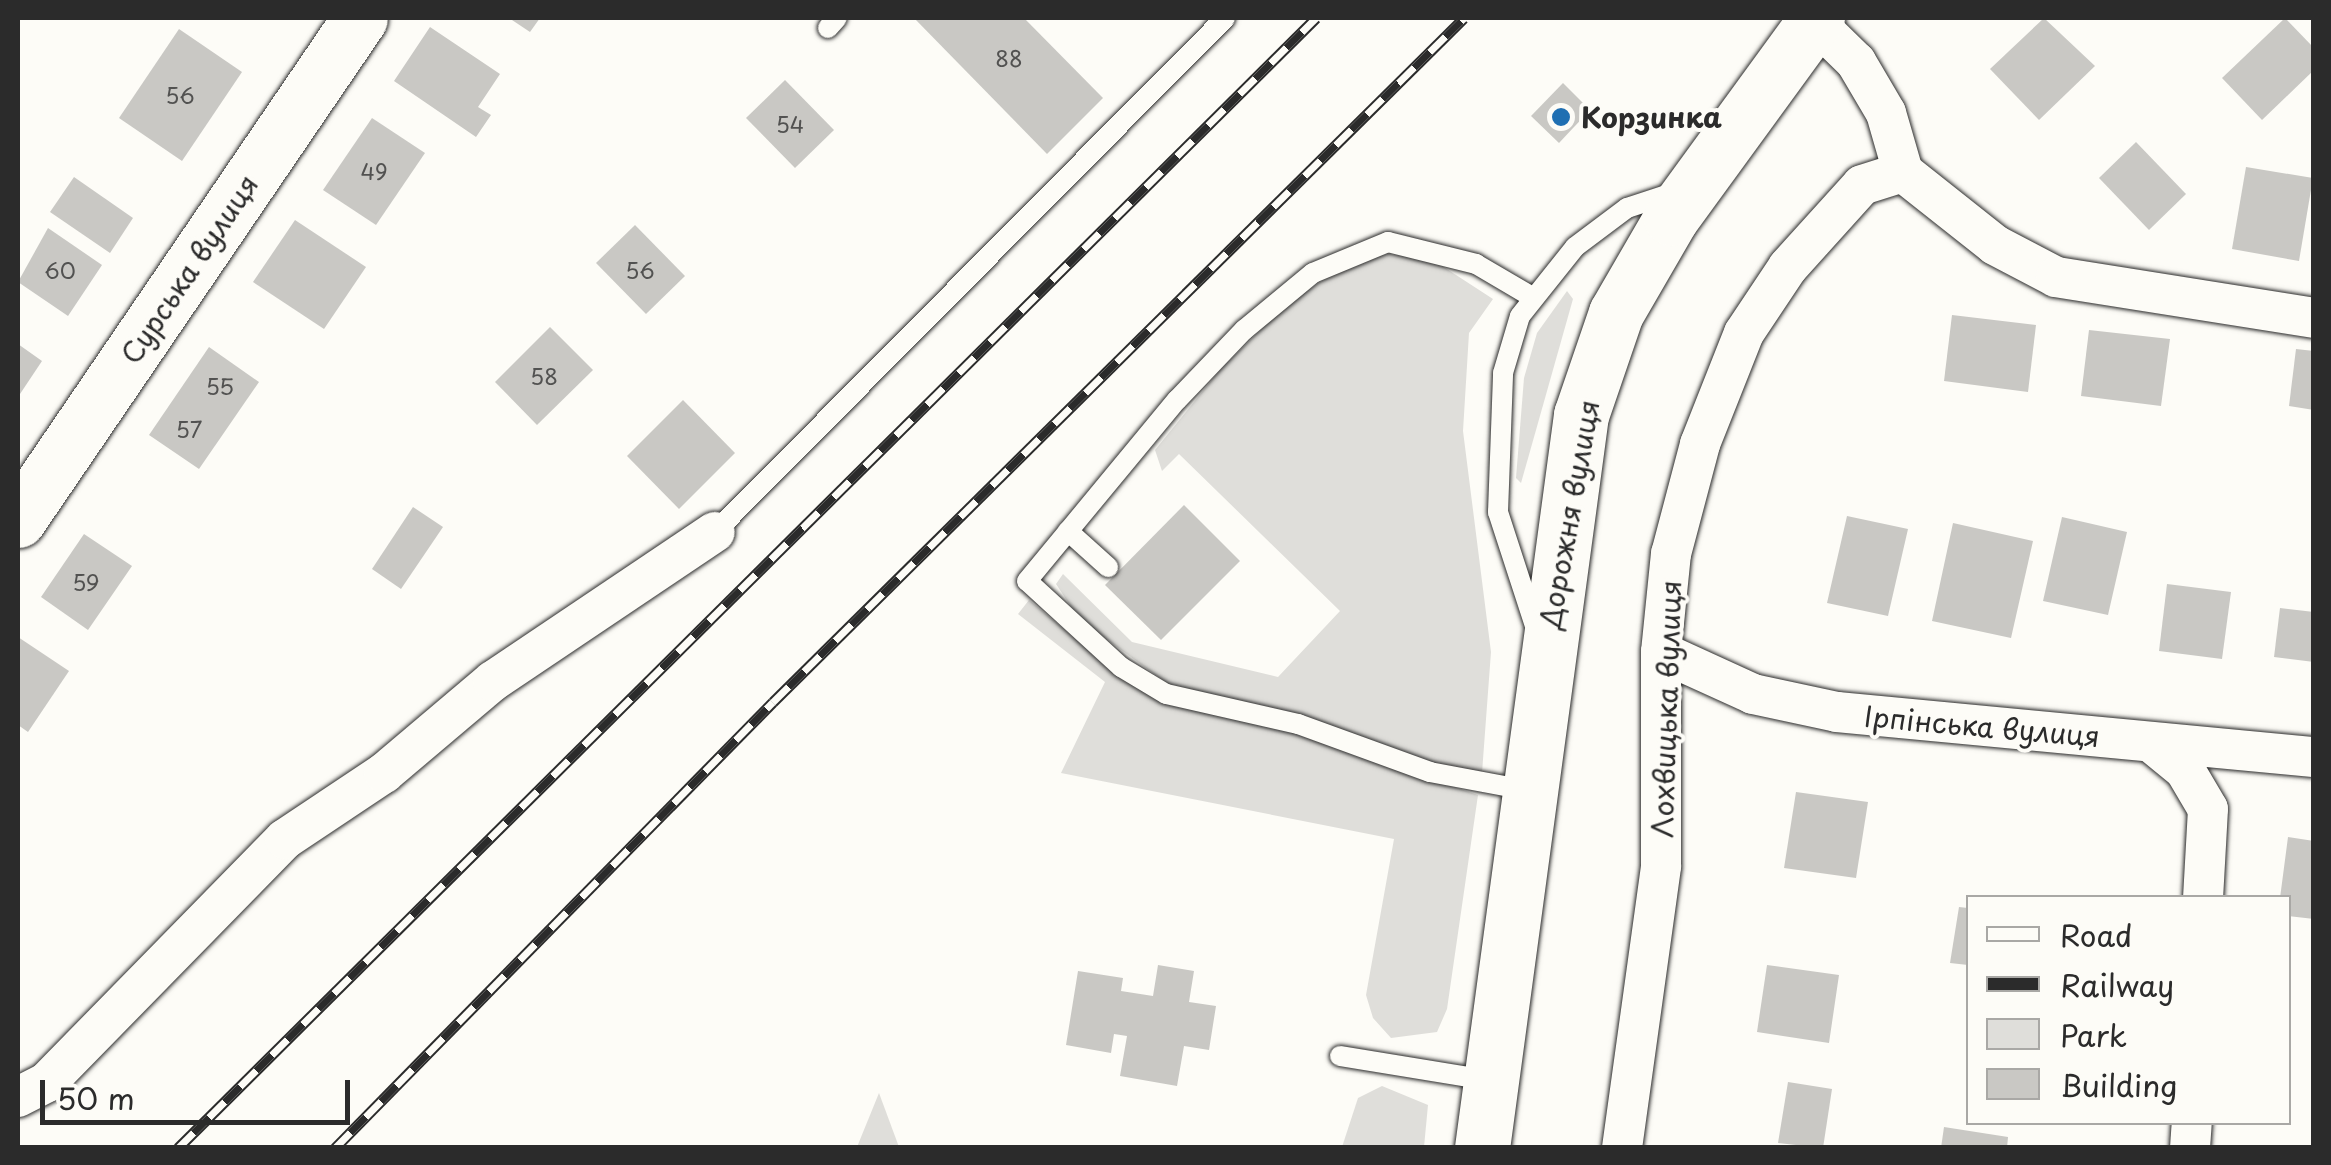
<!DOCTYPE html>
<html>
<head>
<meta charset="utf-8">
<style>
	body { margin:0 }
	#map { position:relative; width:2331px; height:1165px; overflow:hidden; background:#fdfcf7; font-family:"Playpen Sans",sans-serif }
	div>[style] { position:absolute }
	.green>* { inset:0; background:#dfdeda }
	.building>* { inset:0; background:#c9c8c4 }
	.roads { filter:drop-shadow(0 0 2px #2b2b2b) drop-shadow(0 0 2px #2b2b2b) }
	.lane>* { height:20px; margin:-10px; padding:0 10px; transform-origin:10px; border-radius:10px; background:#fdfcf7 }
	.street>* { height:40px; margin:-20px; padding:0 20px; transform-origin:20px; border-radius:20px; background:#fdfcf7 }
	.secondary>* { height:55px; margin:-27.5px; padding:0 27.5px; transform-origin:27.5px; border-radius:27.5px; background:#fdfcf7 }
	.primary>* { height:55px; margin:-27.5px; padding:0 27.5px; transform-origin:27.5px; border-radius:27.5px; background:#fdfcf7 }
	.rail>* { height:11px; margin-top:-5.5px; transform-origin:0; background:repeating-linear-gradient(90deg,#fdfcf7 0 22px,#2b2b2b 0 44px); box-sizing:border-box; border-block:2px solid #2b2b2b }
	.dots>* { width:28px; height:28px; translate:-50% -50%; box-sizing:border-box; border:5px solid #fdfcf7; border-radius:50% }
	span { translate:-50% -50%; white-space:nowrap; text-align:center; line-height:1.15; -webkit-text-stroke:8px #fdfcf7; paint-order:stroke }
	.number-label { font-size:22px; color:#525251 }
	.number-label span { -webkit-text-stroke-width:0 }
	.poi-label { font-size:28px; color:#2b2b2b; font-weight:700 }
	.left { translate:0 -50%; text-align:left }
	.street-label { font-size:28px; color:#2b2b2b }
	.frame { position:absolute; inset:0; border:20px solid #2b2b2b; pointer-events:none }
	.legend { position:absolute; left:1966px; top:895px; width:325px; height:230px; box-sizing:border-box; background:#fdfcf7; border:2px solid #a9a8a5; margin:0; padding:12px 18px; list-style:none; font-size:30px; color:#2b2b2b }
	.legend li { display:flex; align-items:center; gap:20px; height:50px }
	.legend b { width:50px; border:2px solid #a9a8a5 }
	.scale { position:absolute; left:40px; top:1080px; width:310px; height:45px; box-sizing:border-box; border:5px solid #2b2b2b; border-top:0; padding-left:12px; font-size:30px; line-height:35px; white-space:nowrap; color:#2b2b2b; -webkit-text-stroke:8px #fdfcf7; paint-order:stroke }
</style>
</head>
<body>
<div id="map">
	<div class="green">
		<div style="clip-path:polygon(1389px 254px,1433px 260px,1493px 299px,1469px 333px,1463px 431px,1491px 652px,1482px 773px,1397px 755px,1168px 684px,1079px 619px,1056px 584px,1063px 574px,1132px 642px,1278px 677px,1340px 611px,1179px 454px,1162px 471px,1155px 450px,1220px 370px,1287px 304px,1354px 260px)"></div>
		<div style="clip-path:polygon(1567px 291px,1573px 299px,1521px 483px,1516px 478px,1524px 378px,1537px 333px)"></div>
		<div style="clip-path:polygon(1029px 600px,1115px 672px,1478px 795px,1447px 1009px,1437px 1032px,1391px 1038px,1373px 1018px,1366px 995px,1394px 839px,1061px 773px,1105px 682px,1018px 614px)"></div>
		<div style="clip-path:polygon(1382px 1086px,1428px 1105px,1424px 1147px,1342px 1147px,1358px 1098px)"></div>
		<div style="clip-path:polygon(879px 1093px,899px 1147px,857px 1147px)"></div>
	</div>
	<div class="building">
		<div style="clip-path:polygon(509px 18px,540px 18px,530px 32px)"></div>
		<div style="clip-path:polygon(914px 18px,1024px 18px,1103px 98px,1047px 154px)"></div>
		<div style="clip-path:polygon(2044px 18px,2095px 66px,2039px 120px,1990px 69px)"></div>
		<div style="clip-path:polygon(2285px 18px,2314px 48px,2314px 70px,2262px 120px,2222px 78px)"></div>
		<div style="clip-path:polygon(430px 27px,500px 74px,478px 107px,491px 115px,476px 137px,394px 81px)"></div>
		<div style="clip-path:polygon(179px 29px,242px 72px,182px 161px,119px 118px)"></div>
		<div style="clip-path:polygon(785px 80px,834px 130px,795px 168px,746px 118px)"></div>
		<div style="clip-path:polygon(1563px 83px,1590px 110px,1559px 143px,1531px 116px)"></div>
		<div style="clip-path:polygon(372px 118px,425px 153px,376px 225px,323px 190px)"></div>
		<div style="clip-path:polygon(2136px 142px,2186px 194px,2149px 230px,2099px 178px)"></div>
		<div style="clip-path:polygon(2246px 167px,2313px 178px,2299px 261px,2232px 249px)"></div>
		<div style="clip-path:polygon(74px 177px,133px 218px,110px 253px,50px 212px)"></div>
		<div style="clip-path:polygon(295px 220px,366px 267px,324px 329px,253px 282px)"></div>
		<div style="clip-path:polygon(635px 225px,685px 276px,646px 314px,596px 263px)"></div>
		<div style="clip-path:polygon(48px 228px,102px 265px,68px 316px,18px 282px)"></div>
		<div style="clip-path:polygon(1952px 315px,2036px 325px,2028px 392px,1944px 381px)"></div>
		<div style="clip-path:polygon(550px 327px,593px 370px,537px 425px,495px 382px)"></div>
		<div style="clip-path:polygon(2089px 330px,2170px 339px,2161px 406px,2081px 396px)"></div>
		<div style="clip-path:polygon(18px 344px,42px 361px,18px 397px)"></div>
		<div style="clip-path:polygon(209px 347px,259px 382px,199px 469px,149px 435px)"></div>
		<div style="clip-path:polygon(2296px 349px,2314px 351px,2314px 410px,2289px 406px)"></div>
		<div style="clip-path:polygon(683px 400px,735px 453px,679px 509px,627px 456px)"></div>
		<div style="clip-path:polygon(1184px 505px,1240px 561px,1161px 640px,1105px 585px)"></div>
		<div style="clip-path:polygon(413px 507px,443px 527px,401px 589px,372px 569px)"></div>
		<div style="clip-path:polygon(1847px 516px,1908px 529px,1888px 616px,1827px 603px)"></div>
		<div style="clip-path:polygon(2062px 517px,2127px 532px,2108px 615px,2043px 601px)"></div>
		<div style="clip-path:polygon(1953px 523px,2033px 541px,2011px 638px,1932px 621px)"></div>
		<div style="clip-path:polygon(84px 534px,132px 566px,88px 630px,41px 597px)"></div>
		<div style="clip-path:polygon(2167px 584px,2231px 592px,2222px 659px,2159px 651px)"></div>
		<div style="clip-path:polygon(2280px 608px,2314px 612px,2314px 662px,2274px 657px)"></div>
		<div style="clip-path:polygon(18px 637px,69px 671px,28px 732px,18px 725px)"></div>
		<div style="clip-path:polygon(1796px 792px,1868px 802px,1856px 878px,1784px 868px)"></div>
		<div style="clip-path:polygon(2288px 837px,2314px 841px,2314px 919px,2288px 916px,2288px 898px,2280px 898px)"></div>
		<div style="clip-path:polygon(1959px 907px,1968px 908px,1968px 965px,1950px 963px)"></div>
		<div style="clip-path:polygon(1158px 965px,1194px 971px,1189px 1002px,1216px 1006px,1209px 1050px,1184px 1046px,1177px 1086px,1120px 1076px,1127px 1036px,1114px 1034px,1111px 1053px,1066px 1045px,1078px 971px,1123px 978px,1121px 991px,1153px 996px)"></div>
		<div style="clip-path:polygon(1767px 965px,1839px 975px,1829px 1043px,1757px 1032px)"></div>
		<div style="clip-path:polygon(1788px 1082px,1832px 1089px,1823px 1148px,1778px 1143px)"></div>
		<div style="clip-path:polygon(1944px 1127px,2008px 1137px,2007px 1148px,1941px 1148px)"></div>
	</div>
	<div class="roads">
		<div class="lane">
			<div style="left:828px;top:28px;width:13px;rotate:-48deg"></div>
			<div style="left:1068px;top:531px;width:54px;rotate:42deg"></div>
			<div style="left:715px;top:532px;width:724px;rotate:-45.22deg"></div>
			<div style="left:1535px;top:626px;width:120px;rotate:-108deg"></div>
			<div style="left:1498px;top:512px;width:139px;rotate:-87.9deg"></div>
			<div style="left:1503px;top:373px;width:59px;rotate:-73.4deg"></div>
			<div style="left:1520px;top:316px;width:88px;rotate:-51.4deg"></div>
			<div style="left:1575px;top:247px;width:65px;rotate:-36.9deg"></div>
			<div style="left:1627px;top:208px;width:48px;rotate:-18.1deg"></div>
			<div style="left:1526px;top:790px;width:98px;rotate:-169.4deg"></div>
			<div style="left:1430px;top:772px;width:140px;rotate:-160deg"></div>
			<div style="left:1298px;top:724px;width:135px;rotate:-167.2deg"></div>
			<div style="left:1166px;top:694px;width:52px;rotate:-149deg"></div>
			<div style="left:1121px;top:667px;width:127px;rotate:-137.5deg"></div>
			<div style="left:1027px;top:581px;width:235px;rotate:-50.4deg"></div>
			<div style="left:1177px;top:400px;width:97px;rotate:-46.3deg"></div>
			<div style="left:1244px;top:330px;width:89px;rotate:-39.6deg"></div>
			<div style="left:1313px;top:273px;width:81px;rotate:-22.5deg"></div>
			<div style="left:1388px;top:242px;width:91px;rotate:14deg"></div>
			<div style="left:1476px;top:264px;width:65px;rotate:30.5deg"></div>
			<div style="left:1340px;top:1056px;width:149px;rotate:9.3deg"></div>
		</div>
		<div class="street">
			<div style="left:1814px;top:21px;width:59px;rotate:44.3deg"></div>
			<div style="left:1856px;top:62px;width:59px;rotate:59.5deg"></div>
			<div style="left:1886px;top:113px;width:61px;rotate:73.9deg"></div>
			<div style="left:1903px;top:172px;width:117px;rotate:38.4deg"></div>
			<div style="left:1995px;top:245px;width:69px;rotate:27.7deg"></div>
			<div style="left:2056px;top:277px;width:261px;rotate:9deg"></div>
			<div style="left:1661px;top:652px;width:101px;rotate:24.5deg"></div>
			<div style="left:1753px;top:694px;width:86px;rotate:12.1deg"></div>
			<div style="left:1837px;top:712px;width:479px;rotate:5.4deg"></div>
			<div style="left:2152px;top:743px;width:43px;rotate:39.3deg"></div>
			<div style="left:2185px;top:770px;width:45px;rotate:59.5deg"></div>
			<div style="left:2208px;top:809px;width:89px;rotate:93.2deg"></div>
			<div style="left:18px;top:1097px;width:33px;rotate:-27deg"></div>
			<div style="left:47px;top:1082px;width:340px;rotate:-45.6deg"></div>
			<div style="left:285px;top:839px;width:119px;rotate:-33.7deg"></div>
			<div style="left:384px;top:773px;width:143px;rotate:-40.2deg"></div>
			<div style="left:493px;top:681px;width:267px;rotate:-33.9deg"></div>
			<div style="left:1622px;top:1148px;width:285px;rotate:-82.1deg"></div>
			<div style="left:1661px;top:866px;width:214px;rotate:-90deg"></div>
			<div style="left:1661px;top:652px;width:99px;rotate:-84.2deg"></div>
			<div style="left:1671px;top:554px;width:114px;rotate:-75.2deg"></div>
			<div style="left:1700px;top:444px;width:119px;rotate:-68.4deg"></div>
			<div style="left:1744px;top:333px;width:79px;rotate:-56.3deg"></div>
			<div style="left:1788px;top:267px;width:110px;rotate:-47.9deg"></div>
			<div style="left:1862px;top:185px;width:43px;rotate:-17.6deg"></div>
			<div style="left:2190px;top:1148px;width:26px;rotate:-86deg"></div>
		</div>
		<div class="secondary">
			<div style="left:18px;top:520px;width:607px;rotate:-55.73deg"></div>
		</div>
		<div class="primary">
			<div style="left:1482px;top:1148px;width:740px;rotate:-82.31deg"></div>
			<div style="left:1581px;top:415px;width:108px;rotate:-71.1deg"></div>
			<div style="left:1616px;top:313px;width:110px;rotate:-59.9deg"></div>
			<div style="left:1671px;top:218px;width:248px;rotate:-53.9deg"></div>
		</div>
	</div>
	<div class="rail">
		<div style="left:178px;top:1148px;width:1604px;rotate:-44.8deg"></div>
		<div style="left:335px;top:1148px;width:625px;rotate:-45.52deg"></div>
		<div style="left:773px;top:702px;width:972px;rotate:-44.71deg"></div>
	</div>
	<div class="dots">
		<div style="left:1561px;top:117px;background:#1f6fb2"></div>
	</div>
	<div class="number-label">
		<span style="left:1009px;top:58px">88</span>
		<span style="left:180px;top:95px">56</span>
		<span style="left:790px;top:124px">54</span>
		<span style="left:374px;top:171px">49</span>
		<span style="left:60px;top:270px">60</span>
		<span style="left:640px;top:270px">56</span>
		<span style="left:544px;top:376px">58</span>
		<span style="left:220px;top:386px">55</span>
		<span style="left:189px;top:429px">57</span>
		<span style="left:86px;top:582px">59</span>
	</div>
	<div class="poi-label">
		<span class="left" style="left:1581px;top:117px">Корзинка</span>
	</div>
	<div class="street-label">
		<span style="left:189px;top:269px;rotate:-56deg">Сурська вулиця</span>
		<span style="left:1569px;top:514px;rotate:-80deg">Дорожня вулиця</span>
		<span style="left:1666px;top:709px;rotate:-88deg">Лохвицька вулиця</span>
		<span style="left:1982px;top:726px;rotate:5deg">Ірпінська вулиця</span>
	</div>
	<div class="frame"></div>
	<ul class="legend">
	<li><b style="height:12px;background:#fdfcf7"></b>Road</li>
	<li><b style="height:12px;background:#2b2b2b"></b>Railway</li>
	<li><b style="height:28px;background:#dfdeda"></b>Park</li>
	<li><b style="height:28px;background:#c9c8c4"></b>Building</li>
	</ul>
	<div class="scale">50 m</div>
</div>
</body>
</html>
